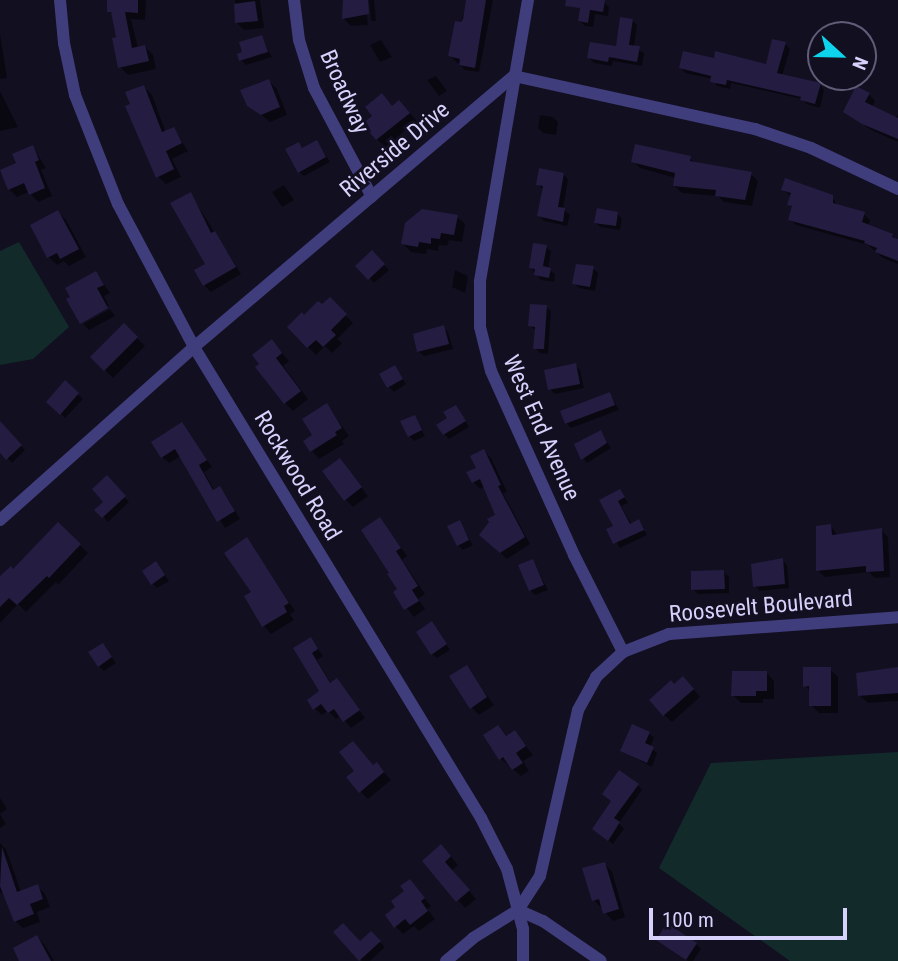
<!DOCTYPE html>
<html>
<head>
<meta charset="utf-8">
<style>
	body { margin:0 }
	#map { position:relative; width:898px; height:961px; overflow:hidden; background:#120f21; font-family:"Roboto Condensed",sans-serif }
	div>[style] { position:absolute }
	.green>* { inset:0; background:#122b2a }
	.shadow>* { inset:0; background:#0007 }
	.building>* { inset:0; background:#241c41 }
	.minor>* { height:12px; margin:-6px; padding:0 6px; transform-origin:6px; border-radius:6px; background:#403d7d }
	span { translate:-50% -50%; white-space:nowrap; text-align:center; line-height:1.15; -webkit-text-stroke:6px #120f21; paint-order:stroke }
	.street-label { font-size:23px; color:#d7d2fc }
	.north { position:absolute; left:807px; top:21px; width:70px; height:70px; box-sizing:border-box; background:#120f21; border:2px solid #615d79; border-radius:50%; rotate:112deg; font-size:19px; font-weight:700; line-height:28px; text-align:center; color:#d7d2fc }
	.north::after { content:''; display:block; margin:auto; width:24px; height:32px; background:#0ed3ec; clip-path:polygon(50% 0,100% 100%,50% 72%,0 100%) }
	.scale { position:absolute; left:649px; top:908px; width:198px; height:32px; box-sizing:border-box; border:4px solid #d7d2fc; border-top:0; padding-left:9px; font-size:21px; line-height:24px; white-space:nowrap; color:#d7d2fc; -webkit-text-stroke:5px #120f21; paint-order:stroke }
</style>
</head>
<body>
<div id="map">
	<div class="green">
		<div style="clip-path:polygon(19px 242px,69px 327px,33px 359px,0 365px,0 251px)"></div>
		<div style="clip-path:polygon(898px 752px,898px 961px,790px 961px,659px 868px,711px 763px)"></div>
	</div>
	<div class="shadow">
		<div style="clip-path:polygon(109px 0,146px 0,145px 20px,131px 19px,138px 48px,145px 47px,153px 55px,156px 69px,128px 75px,120px 67px,119px 39px,114px 16px,108px 11px)"></div>
		<div style="clip-path:polygon(235px 0,260px 0,264px 28px,244px 30px,237px 23px)"></div>
		<div style="clip-path:polygon(343px 0,366px 0,368px 25px,351px 26px,343px 18px)"></div>
		<div style="clip-path:polygon(369px 0,374px 0,376px 21px,371px 21px)"></div>
		<div style="clip-path:polygon(468px 0,493px 0,479px 72px,465px 70px,450px 56px)"></div>
		<div style="clip-path:polygon(583px 0,604px 2px,609px 7px,608px 16px,595px 14px,593px 27px,585px 26px,580px 21px)"></div>
		<div style="clip-path:polygon(632px 20px,637px 25px,634px 47px,644px 53px,642px 66px,613px 61px,612px 66px,594px 63px,589px 58px,617px 48px)"></div>
		<div style="clip-path:polygon(0 34px,7px 78px,0 79px)"></div>
		<div style="clip-path:polygon(261px 37px,272px 57px,246px 65px,241px 60px)"></div>
		<div style="clip-path:polygon(381px 40px,392px 57px,380px 62px,370px 45px)"></div>
		<div style="clip-path:polygon(785px 44px,790px 49px,782px 76px,820px 85px,824px 90px,820px 108px,807px 104px,802px 99px,731px 83px,730px 89px,717px 86px,713px 79px,685px 73px,681px 68px,715px 60px,767px 66px)"></div>
		<div style="clip-path:polygon(436px 76px,447px 91px,439px 96px,427px 80px)"></div>
		<div style="clip-path:polygon(269px 81px,277px 89px,287px 115px,270px 122px,247px 103px)"></div>
		<div style="clip-path:polygon(144px 87px,152px 95px,166px 133px,174px 129px,188px 151px,172px 159px,181px 177px,166px 184px,158px 177px,132px 105px)"></div>
		<div style="clip-path:polygon(0 91px,18px 127px,0 131px)"></div>
		<div style="clip-path:polygon(869px 94px,875px 101px,872px 107px,895px 119px,898px 114px,898px 142px,871px 130px,845px 111px)"></div>
		<div style="clip-path:polygon(393px 107px,407px 110px,417px 121px,385px 147px,377px 139px)"></div>
		<div style="clip-path:polygon(540px 115px,553px 117px,558px 122px,556px 135px,543px 133px,538px 128px)"></div>
		<div style="clip-path:polygon(317px 142px,330px 162px,304px 176px,299px 172px,298px 144px,304px 149px)"></div>
		<div style="clip-path:polygon(33px 147px,46px 168px,41px 170px,52px 196px,38px 202px,29px 192px,17px 197px,9px 189px,19px 164px)"></div>
		<div style="clip-path:polygon(690px 158px,696px 164px,751px 174px,758px 181px,752px 206px,724px 202px,718px 196px,682px 193px,674px 186px,676px 178px,640px 168px,633px 161px)"></div>
		<div style="clip-path:polygon(563px 174px,568px 179px,563px 209px,570px 215px,567px 226px,544px 221px,539px 216px,542px 189px,538px 184px)"></div>
		<div style="clip-path:polygon(284px 185px,294px 200px,282px 207px,272px 192px)"></div>
		<div style="clip-path:polygon(783px 190px,832px 197px,838px 206px,864px 214px,870px 220px,868px 226px,892px 235px,898px 241px,898px 264px,883px 258px,868px 245px,796px 225px,790px 219px,793px 208px,789px 204px,791px 196px)"></div>
		<div style="clip-path:polygon(191px 195px,241px 274px,211px 292px,204px 285px,207px 265px)"></div>
		<div style="clip-path:polygon(58px 212px,66px 220px,86px 257px,69px 266px,64px 261px,57px 265px,49px 257px)"></div>
		<div style="clip-path:polygon(618px 214px,622px 219px,620px 230px,600px 227px,595px 222px)"></div>
		<div style="clip-path:polygon(457px 217px,465px 224px,462px 242px,449px 240px,447px 246px,439px 245px,438px 251px,427px 249px,426px 254px,411px 252px,403px 244px)"></div>
		<div style="clip-path:polygon(546px 247px,551px 251px,548px 269px,555px 274px,554px 282px,541px 280px,531px 268px)"></div>
		<div style="clip-path:polygon(372px 252px,389px 270px,374px 283px,358px 266px)"></div>
		<div style="clip-path:polygon(593px 268px,598px 273px,595px 291px,579px 288px,574px 283px)"></div>
		<div style="clip-path:polygon(455px 270px,468px 276px,465px 293px,452px 287px)"></div>
		<div style="clip-path:polygon(96px 273px,110px 293px,104px 296px,109px 306px,81px 321px)"></div>
		<div style="clip-path:polygon(330px 299px,353px 323px,337px 339px,342px 343px,332px 353px,325px 346px,316px 355px,289px 327px)"></div>
		<div style="clip-path:polygon(546px 307px,551px 311px,548px 354px,540px 353px,535px 348px,535px 330px,530px 325px)"></div>
		<div style="clip-path:polygon(110px 309px,115px 316px,89px 330px,83px 324px)"></div>
		<div style="clip-path:polygon(124px 325px,145px 346px,113px 378px,92px 357px)"></div>
		<div style="clip-path:polygon(443px 327px,448px 332px,453px 349px,424px 356px,419px 352px,415px 335px)"></div>
		<div style="clip-path:polygon(272px 342px,289px 361px,283px 366px,308px 399px,293px 411px,285px 403px)"></div>
		<div style="clip-path:polygon(575px 365px,580px 370px,584px 388px,555px 394px,550px 389px)"></div>
		<div style="clip-path:polygon(394px 367px,406px 384px,394px 392px,389px 387px)"></div>
		<div style="clip-path:polygon(65px 383px,83px 399px,65px 418px,48px 402px)"></div>
		<div style="clip-path:polygon(610px 394px,619px 410px,571px 428px,566px 423px)"></div>
		<div style="clip-path:polygon(327px 405px,349px 436px,342px 441px,344px 444px,319px 459px,312px 451px)"></div>
		<div style="clip-path:polygon(460px 412px,469px 427px,449px 439px,444px 434px)"></div>
		<div style="clip-path:polygon(414px 417px,425px 436px,414px 441px,409px 436px)"></div>
		<div style="clip-path:polygon(181px 424px,212px 467px,204px 472px,215px 491px,220px 488px,226px 495px,240px 519px,225px 528px,181px 456px,169px 463px,162px 457px)"></div>
		<div style="clip-path:polygon(3px 427px,25px 450px,12px 463px,0 450px)"></div>
		<div style="clip-path:polygon(601px 433px,611px 448px,587px 463px,583px 458px)"></div>
		<div style="clip-path:polygon(484px 451px,491px 458px,507px 492px,503px 493px,530px 544px,507px 559px,488px 541px,498px 516px,485px 486px,480px 489px,473px 482px)"></div>
		<div style="clip-path:polygon(347px 468px,368px 496px,353px 507px,345px 499px)"></div>
		<div style="clip-path:polygon(107px 478px,129px 502px,108px 522px,97px 510px,106px 502px)"></div>
		<div style="clip-path:polygon(620px 491px,628px 503px,621px 506px,632px 525px,638px 521px,647px 535px,620px 548px,609px 530px,615px 527px,601px 501px)"></div>
		<div style="clip-path:polygon(380px 519px,407px 556px,402px 560px,425px 594px,418px 599px,425px 609px,414px 617px,395px 593px,399px 590px)"></div>
		<div style="clip-path:polygon(459px 522px,473px 545px,463px 550px,458px 545px)"></div>
		<div style="clip-path:polygon(58px 524px,88px 553px,58px 585px,56px 582px,26px 612px,18px 604px,0 623px,0 578px,13px 571px)"></div>
		<div style="clip-path:polygon(830px 525px,838px 536px,881px 530px,888px 537px,890px 577px,875px 578px,869px 572px,825px 577px,818px 571px)"></div>
		<div style="clip-path:polygon(247px 539px,295px 611px,290px 614px,294px 620px,271px 634px,264px 626px,253px 593px)"></div>
		<div style="clip-path:polygon(782px 560px,787px 565px,789px 588px,760px 591px,755px 586px)"></div>
		<div style="clip-path:polygon(533px 561px,548px 590px,535px 595px,530px 590px)"></div>
		<div style="clip-path:polygon(156px 563px,169px 581px,157px 588px,153px 584px)"></div>
		<div style="clip-path:polygon(724px 572px,729px 577px,729px 593px,698px 594px,693px 589px)"></div>
		<div style="clip-path:polygon(437px 628px,450px 650px,437px 658px,432px 654px)"></div>
		<div style="clip-path:polygon(311px 639px,323px 656px,317px 660px,331px 684px,343px 687px,365px 718px,351px 728px,341px 716px,336px 719px,328px 711px,322px 715px,315px 709px,321px 692px,296px 648px)"></div>
		<div style="clip-path:polygon(103px 645px,116px 663px,104px 671px,99px 666px)"></div>
		<div style="clip-path:polygon(466px 667px,494px 705px,479px 715px,471px 707px)"></div>
		<div style="clip-path:polygon(830px 669px,838px 677px,838px 713px,819px 713px,811px 705px,811px 692px,805px 686px)"></div>
		<div style="clip-path:polygon(898px 669px,898px 701px,868px 703px,860px 696px)"></div>
		<div style="clip-path:polygon(767px 673px,774px 681px,774px 699px,763px 699px,763px 703px,741px 703px,733px 695px)"></div>
		<div style="clip-path:polygon(674px 686px,691px 686px,700px 697px,672px 722px,664px 715px)"></div>
		<div style="clip-path:polygon(498px 727px,508px 737px,515px 733px,533px 755px,523px 761px,529px 771px,521px 776px,501px 759px)"></div>
		<div style="clip-path:polygon(649px 733px,654px 738px,650px 747px,657px 753px,652px 767px,622px 751px)"></div>
		<div style="clip-path:polygon(377px 765px,391px 780px,368px 799px,360px 791px,356px 771px)"></div>
		<div style="clip-path:polygon(638px 785px,642px 790px,619px 823px,624px 829px,613px 844px,594px 829px)"></div>
		<div style="clip-path:polygon(0 798px,7px 809px,0 814px)"></div>
		<div style="clip-path:polygon(0 814px,6px 824px,0 828px)"></div>
		<div style="clip-path:polygon(0 843px,6px 849px,21px 892px,37px 886px,45px 894px,50px 907px,37px 912px,40px 922px,23px 928px,15px 921px,5px 895px,0 892px)"></div>
		<div style="clip-path:polygon(449px 854px,458px 865px,452px 870px,476px 899px,465px 908px,424px 861px)"></div>
		<div style="clip-path:polygon(605px 864px,612px 872px,625px 917px,613px 921px,594px 900px)"></div>
		<div style="clip-path:polygon(410px 881px,431px 906px,427px 909px,435px 919px,419px 931px,414px 926px,403px 934px,395px 926px,398px 907px)"></div>
		<div style="clip-path:polygon(335px 932px,360px 944px,371px 933px,385px 947px,370px 961px,362px 961px)"></div>
		<div style="clip-path:polygon(37px 937px,45px 945px,54px 961px,21px 961px)"></div>
		<div style="clip-path:polygon(658px 940px,696px 944px,701px 949px,693px 961px,688px 961px)"></div>
	</div>
	<div class="building">
		<div style="clip-path:polygon(107px 0,138px 0,138px 13px,125px 12px,132px 48px,145px 45px,149px 61px,118px 68px,112px 38px,116px 37px,111px 12px,107px 12px)"></div>
		<div style="clip-path:polygon(343px 0,368px 0,369px 14px,342px 19px)"></div>
		<div style="clip-path:polygon(466px 0,486px 0,475px 68px,459px 65px,460px 59px,448px 56px,455px 21px,461px 22px,463px 19px)"></div>
		<div style="clip-path:polygon(566px 0,605px 0,603px 12px,590px 10px,588px 23px,578px 21px,580px 8px,565px 6px)"></div>
		<div style="clip-path:polygon(255px 1px,258px 21px,235px 23px,234px 4px)"></div>
		<div style="clip-path:polygon(620px 17px,633px 19px,629px 45px,640px 46px,637px 62px,609px 57px,608px 62px,587px 58px,590px 42px,616px 46px)"></div>
		<div style="clip-path:polygon(262px 35px,268px 52px,239px 61px,237px 54px,242px 52px,239px 42px)"></div>
		<div style="clip-path:polygon(772px 39px,786px 42px,777px 73px,821px 83px,815px 104px,800px 100px,801px 97px,727px 80px,726px 85px,710px 82px,711px 76px,679px 68px,683px 51px,714px 58px,715px 51px,766px 64px)"></div>
		<div style="clip-path:polygon(269px 79px,280px 107px,261px 115px,247px 106px,240px 90px)"></div>
		<div style="clip-path:polygon(144px 85px,162px 132px,174px 127px,182px 143px,166px 151px,174px 169px,156px 178px,125px 106px,130px 104px,125px 92px)"></div>
		<div style="clip-path:polygon(856px 86px,870px 93px,865px 102px,898px 118px,898px 139px,862px 124px,843px 112px)"></div>
		<div style="clip-path:polygon(382px 93px,392px 106px,399px 100px,410px 113px,376px 140px,362px 124px,372px 116px,365px 107px)"></div>
		<div style="clip-path:polygon(317px 140px,326px 157px,298px 173px,285px 149px,299px 142px,302px 148px)"></div>
		<div style="clip-path:polygon(635px 144px,691px 156px,690px 161px,752px 172px,745px 200px,715px 196px,716px 190px,673px 186px,675px 173px,631px 162px)"></div>
		<div style="clip-path:polygon(33px 145px,39px 160px,35px 162px,45px 188px,29px 195px,24px 183px,8px 190px,0 170px,16px 163px,12px 154px)"></div>
		<div style="clip-path:polygon(539px 168px,564px 173px,558px 207px,565px 208px,563px 222px,537px 216px,543px 186px,536px 185px)"></div>
		<div style="clip-path:polygon(785px 178px,833px 195px,833px 203px,865px 212px,862px 222px,893px 234px,892px 237px,898px 239px,898px 261px,875px 252px,877px 248px,864px 243px,865px 241px,788px 220px,792px 206px,787px 205px,791px 193px,781px 190px)"></div>
		<div style="clip-path:polygon(191px 192px,211px 233px,215px 231px,236px 267px,203px 286px,194px 270px,205px 264px,170px 203px)"></div>
		<div style="clip-path:polygon(597px 208px,618px 212px,616px 226px,594px 223px)"></div>
		<div style="clip-path:polygon(422px 209px,458px 215px,454px 235px,441px 233px,440px 239px,431px 238px,431px 244px,419px 242px,418px 247px,401px 244px,405px 223px)"></div>
		<div style="clip-path:polygon(58px 210px,79px 249px,60px 259px,57px 253px,47px 258px,30px 225px)"></div>
		<div style="clip-path:polygon(533px 243px,547px 245px,543px 266px,551px 268px,549px 278px,534px 275px,535px 269px,529px 268px)"></div>
		<div style="clip-path:polygon(372px 250px,385px 264px,368px 280px,355px 266px)"></div>
		<div style="clip-path:polygon(576px 264px,594px 266px,590px 287px,572px 284px)"></div>
		<div style="clip-path:polygon(96px 271px,104px 285px,97px 288px,108px 308px,80px 324px,66px 299px,70px 297px,65px 288px)"></div>
		<div style="clip-path:polygon(330px 297px,347px 314px,331px 330px,336px 335px,323px 347px,316px 340px,307px 348px,287px 327px,302px 312px,304px 315px,318px 301px,322px 304px)"></div>
		<div style="clip-path:polygon(530px 304px,547px 305px,544px 349px,533px 349px,535px 327px,528px 326px)"></div>
		<div style="clip-path:polygon(124px 323px,138px 337px,104px 371px,90px 357px)"></div>
		<div style="clip-path:polygon(444px 325px,449px 344px,417px 352px,413px 334px)"></div>
		<div style="clip-path:polygon(272px 339px,282px 353px,276px 358px,301px 391px,284px 404px,255px 367px,259px 364px,252px 355px)"></div>
		<div style="clip-path:polygon(576px 363px,580px 384px,548px 390px,544px 370px)"></div>
		<div style="clip-path:polygon(395px 365px,403px 379px,387px 388px,379px 374px)"></div>
		<div style="clip-path:polygon(65px 380px,79px 393px,60px 415px,46px 402px)"></div>
		<div style="clip-path:polygon(610px 392px,615px 405px,565px 424px,560px 411px)"></div>
		<div style="clip-path:polygon(327px 403px,342px 428px,335px 432px,337px 435px,310px 452px,303px 441px,312px 435px,302px 419px)"></div>
		<div style="clip-path:polygon(456px 405px,466px 421px,443px 435px,436px 425px,447px 418px,443px 412px)"></div>
		<div style="clip-path:polygon(415px 415px,422px 430px,408px 437px,400px 421px)"></div>
		<div style="clip-path:polygon(0 421px,22px 445px,6px 460px,0 453px)"></div>
		<div style="clip-path:polygon(182px 422px,207px 460px,199px 465px,213px 490px,220px 486px,235px 511px,217px 522px,175px 449px,161px 458px,151px 442px)"></div>
		<div style="clip-path:polygon(601px 430px,607px 443px,581px 460px,574px 444px)"></div>
		<div style="clip-path:polygon(484px 449px,501px 485px,498px 486px,525px 537px,500px 553px,479px 535px,489px 522px,487px 519px,495px 515px,480px 479px,472px 483px,466px 472px,476px 468px,470px 456px)"></div>
		<div style="clip-path:polygon(340px 458px,362px 487px,344px 501px,322px 471px)"></div>
		<div style="clip-path:polygon(107px 475px,126px 496px,102px 518px,94px 510px,103px 502px,92px 489px)"></div>
		<div style="clip-path:polygon(620px 489px,625px 497px,618px 501px,630px 524px,639px 519px,644px 530px,613px 544px,606px 529px,613px 526px,599px 500px)"></div>
		<div style="clip-path:polygon(380px 517px,401px 548px,396px 551px,418px 586px,412px 590px,419px 601px,404px 610px,393px 592px,397px 589px,387px 574px,389px 573px,361px 530px)"></div>
		<div style="clip-path:polygon(460px 520px,469px 540px,457px 546px,447px 526px)"></div>
		<div style="clip-path:polygon(58px 522px,81px 544px,49px 578px,47px 576px,17px 605px,9px 598px,0 607px,0 576px,11px 566px,13px 569px)"></div>
		<div style="clip-path:polygon(831px 524px,832px 535px,882px 528px,884px 571px,866px 572px,866px 566px,816px 571px,816px 526px)"></div>
		<div style="clip-path:polygon(247px 537px,289px 603px,284px 606px,287px 612px,262px 627px,244px 596px,251px 592px,224px 553px)"></div>
		<div style="clip-path:polygon(783px 558px,785px 584px,753px 587px,751px 564px)"></div>
		<div style="clip-path:polygon(533px 559px,544px 585px,529px 591px,518px 565px)"></div>
		<div style="clip-path:polygon(156px 561px,165px 575px,151px 585px,142px 571px)"></div>
		<div style="clip-path:polygon(724px 570px,725px 589px,691px 590px,691px 571px)"></div>
		<div style="clip-path:polygon(432px 621px,447px 644px,431px 655px,416px 632px)"></div>
		<div style="clip-path:polygon(311px 637px,318px 649px,312px 653px,330px 683px,337px 678px,360px 710px,343px 722px,334px 709px,328px 713px,321px 704px,313px 710px,307px 700px,319px 691px,293px 648px)"></div>
		<div style="clip-path:polygon(103px 643px,112px 657px,98px 667px,88px 652px)"></div>
		<div style="clip-path:polygon(467px 665px,487px 697px,470px 709px,449px 676px)"></div>
		<div style="clip-path:polygon(803px 667px,831px 667px,831px 706px,809px 706px,809px 686px,803px 687px)"></div>
		<div style="clip-path:polygon(898px 667px,898px 693px,858px 696px,856px 673px)"></div>
		<div style="clip-path:polygon(732px 671px,767px 671px,767px 691px,756px 691px,756px 696px,731px 696px)"></div>
		<div style="clip-path:polygon(683px 676px,694px 689px,663px 716px,649px 700px,671px 680px,674px 684px)"></div>
		<div style="clip-path:polygon(632px 724px,650px 732px,645px 743px,654px 747px,647px 763px,620px 751px)"></div>
		<div style="clip-path:polygon(498px 725px,506px 736px,515px 730px,526px 746px,516px 753px,523px 763px,512px 770px,503px 757px,499px 760px,483px 735px)"></div>
		<div style="clip-path:polygon(353px 741px,373px 765px,377px 762px,384px 772px,359px 793px,346px 777px,354px 771px,339px 752px)"></div>
		<div style="clip-path:polygon(619px 770px,639px 784px,614px 818px,620px 822px,608px 841px,592px 829px,611px 801px,602px 794px)"></div>
		<div style="clip-path:polygon(441px 844px,451px 856px,445px 862px,470px 890px,456px 902px,422px 861px)"></div>
		<div style="clip-path:polygon(2px 847px,17px 892px,38px 884px,43px 899px,30px 904px,34px 914px,14px 922px,0 886px)"></div>
		<div style="clip-path:polygon(605px 862px,619px 909px,603px 914px,599px 899px,592px 901px,582px 868px)"></div>
		<div style="clip-path:polygon(410px 879px,425px 898px,421px 901px,428px 911px,410px 925px,405px 919px,394px 928px,385px 915px,395px 907px,391px 901px,404px 891px,400px 886px)"></div>
		<div style="clip-path:polygon(343px 923px,360px 941px,371px 931px,381px 941px,359px 961px,333px 932px)"></div>
		<div style="clip-path:polygon(667px 923px,697px 943px,686px 960px,656px 940px)"></div>
		<div style="clip-path:polygon(37px 935px,51px 961px,19px 961px,13px 948px)"></div>
	</div>
	<div class="minor">
		<div style="left:60px;top:0;width:43px;rotate:84.7deg"></div>
		<div style="left:64px;top:43px;width:53px;rotate:78.1deg"></div>
		<div style="left:75px;top:95px;width:117px;rotate:68.5deg"></div>
		<div style="left:118px;top:204px;width:162px;rotate:62deg"></div>
		<div style="left:194px;top:347px;width:552px;rotate:58.64deg"></div>
		<div style="left:481px;top:818px;width:57px;rotate:63deg"></div>
		<div style="left:507px;top:869px;width:62px;rotate:75.1deg"></div>
		<div style="left:523px;top:929px;width:32px;rotate:90deg"></div>
		<div style="left:294px;top:0;width:40px;rotate:82.9deg"></div>
		<div style="left:299px;top:40px;width:50px;rotate:72.6deg"></div>
		<div style="left:314px;top:88px;width:123px;rotate:62deg"></div>
		<div style="left:528px;top:0;width:286px;rotate:99.7deg"></div>
		<div style="left:480px;top:282px;width:45px;rotate:90deg"></div>
		<div style="left:480px;top:327px;width:45px;rotate:76deg"></div>
		<div style="left:491px;top:371px;width:202px;rotate:65.7deg"></div>
		<div style="left:574px;top:555px;width:109px;rotate:63.2deg"></div>
		<div style="left:0;top:520px;width:260px;rotate:-41.7deg"></div>
		<div style="left:194px;top:347px;width:419px;rotate:-40.3deg"></div>
		<div style="left:514px;top:76px;width:247px;rotate:12.4deg"></div>
		<div style="left:755px;top:129px;width:59px;rotate:18.7deg"></div>
		<div style="left:811px;top:148px;width:96px;rotate:25.2deg"></div>
		<div style="left:518px;top:910px;width:27px;rotate:24deg"></div>
		<div style="left:543px;top:921px;width:70px;rotate:34.6deg"></div>
		<div style="left:446px;top:961px;width:35px;rotate:-40deg"></div>
		<div style="left:473px;top:938px;width:53px;rotate:-31.9deg"></div>
		<div style="left:518px;top:910px;width:40px;rotate:-57.1deg"></div>
		<div style="left:540px;top:876px;width:170px;rotate:-77.1deg"></div>
		<div style="left:578px;top:710px;width:38px;rotate:-61deg"></div>
		<div style="left:596px;top:677px;width:37px;rotate:-43deg"></div>
		<div style="left:623px;top:652px;width:49px;rotate:-21.4deg"></div>
		<div style="left:669px;top:634px;width:230px;rotate:-4.2deg"></div>
	</div>
	<div class="street-label">
		<span style="left:344px;top:92px;rotate:66deg">Broadway</span>
		<span style="left:395px;top:150px;rotate:-40deg">Riverside Drive</span>
		<span style="left:541px;top:428px;rotate:66deg">West End Avenue</span>
		<span style="left:297px;top:476px;rotate:59deg">Rockwood Road</span>
		<span style="left:761px;top:607px;rotate:-5deg">Roosevelt Boulevard</span>
	</div>
	<div class="north">N</div>
	<div class="scale">100 m</div>
</div>
</body>
</html>
